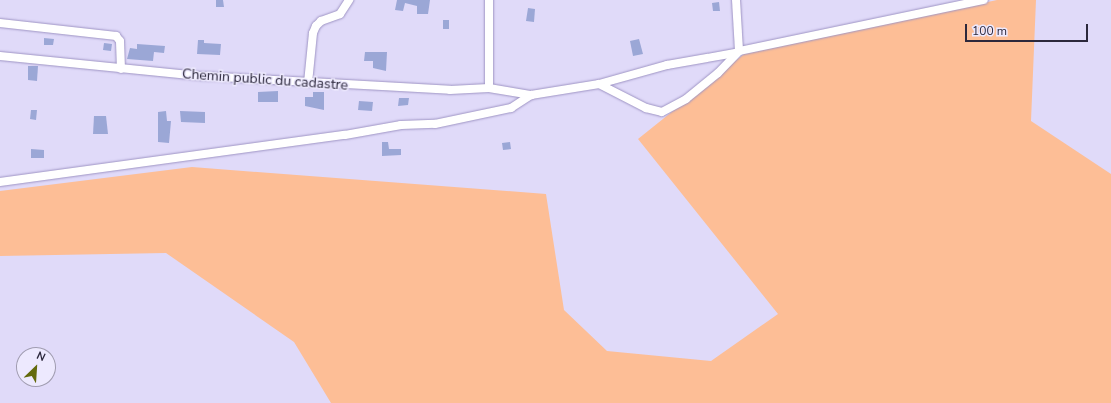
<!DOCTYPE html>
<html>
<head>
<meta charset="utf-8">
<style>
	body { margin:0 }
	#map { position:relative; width:1111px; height:403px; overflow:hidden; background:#e0daf9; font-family:"Nunito Sans",sans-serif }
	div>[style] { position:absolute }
	.green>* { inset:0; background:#fdbe96 }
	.building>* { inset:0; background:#9ba7d6 }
	.roads { filter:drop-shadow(0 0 1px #9e94c4) drop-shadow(0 0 1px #9e94c4) }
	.street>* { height:8px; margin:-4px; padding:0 4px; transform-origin:4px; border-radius:4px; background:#fff }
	span { translate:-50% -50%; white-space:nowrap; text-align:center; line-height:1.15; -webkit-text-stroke:3px #ede9fe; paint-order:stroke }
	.street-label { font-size:14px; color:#2c283c }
	.north { position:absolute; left:16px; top:347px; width:40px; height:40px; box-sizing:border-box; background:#ede9fe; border:1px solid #a09cb0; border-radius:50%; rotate:25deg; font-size:11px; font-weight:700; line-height:16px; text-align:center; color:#2c283c }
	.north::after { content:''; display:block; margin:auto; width:14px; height:18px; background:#646a0d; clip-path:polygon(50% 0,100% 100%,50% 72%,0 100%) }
	.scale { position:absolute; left:965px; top:24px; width:123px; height:18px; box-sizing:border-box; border:2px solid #2c283c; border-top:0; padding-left:5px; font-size:12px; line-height:14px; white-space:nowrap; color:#2c283c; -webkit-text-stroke:3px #ede9fe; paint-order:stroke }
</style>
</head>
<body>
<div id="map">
	<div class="green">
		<div style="clip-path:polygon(997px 0,1036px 0,1031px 121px,1111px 174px,1111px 403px,331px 403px,294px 342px,166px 253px,0 256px,0 191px,192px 167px,546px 194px,564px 310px,607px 351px,711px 361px,778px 314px,638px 139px,744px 54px)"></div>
	</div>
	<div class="building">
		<div style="clip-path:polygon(216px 0,223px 0,224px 7px,216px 7px)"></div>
		<div style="clip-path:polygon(397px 0,430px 0,428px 14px,417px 14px,417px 6px,405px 3px,403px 11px,395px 10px)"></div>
		<div style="clip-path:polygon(719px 2px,720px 11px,713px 11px,712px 3px)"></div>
		<div style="clip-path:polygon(528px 8px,535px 9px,534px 22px,526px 21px)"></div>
		<div style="clip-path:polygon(443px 20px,449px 20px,449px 29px,443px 29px)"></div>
		<div style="clip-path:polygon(44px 38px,54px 39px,53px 45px,44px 45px)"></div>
		<div style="clip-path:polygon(639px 39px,643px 54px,633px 56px,630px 41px)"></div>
		<div style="clip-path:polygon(198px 40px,204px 40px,204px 43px,221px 44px,220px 55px,197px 54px)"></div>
		<div style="clip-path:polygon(104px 43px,112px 44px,111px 51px,103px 50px)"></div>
		<div style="clip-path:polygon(137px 44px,165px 46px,164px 53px,154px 52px,153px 61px,127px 59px,130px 48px,137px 49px)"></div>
		<div style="clip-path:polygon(365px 52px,387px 52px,386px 71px,373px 68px,373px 61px,364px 61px)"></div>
		<div style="clip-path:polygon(28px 66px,38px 66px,37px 81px,28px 80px)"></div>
		<div style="clip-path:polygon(278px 91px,278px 102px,258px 102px,258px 92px)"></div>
		<div style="clip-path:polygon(313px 92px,324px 92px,324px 110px,305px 106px,305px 97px,313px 97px)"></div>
		<div style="clip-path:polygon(399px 98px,409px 98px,408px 105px,398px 106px)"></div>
		<div style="clip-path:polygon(359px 101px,373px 102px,372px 111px,358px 110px)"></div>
		<div style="clip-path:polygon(31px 110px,37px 110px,36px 120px,30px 119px)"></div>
		<div style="clip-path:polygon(166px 111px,167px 121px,171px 121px,169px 143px,158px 142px,158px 112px)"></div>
		<div style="clip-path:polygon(180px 111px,205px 112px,205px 123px,181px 122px)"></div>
		<div style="clip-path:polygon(94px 116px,106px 116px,108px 134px,93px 134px)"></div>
		<div style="clip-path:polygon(382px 142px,388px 142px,389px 149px,401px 149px,401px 155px,382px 156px)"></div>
		<div style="clip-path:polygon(510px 142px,511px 149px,503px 150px,502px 143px)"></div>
		<div style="clip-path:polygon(31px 149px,44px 150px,44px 158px,31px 158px)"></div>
	</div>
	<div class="roads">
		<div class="street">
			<div style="left:736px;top:0;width:51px;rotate:86.6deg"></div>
			<div style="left:0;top:23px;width:117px;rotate:6.4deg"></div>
			<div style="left:116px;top:36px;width:6px;rotate:51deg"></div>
			<div style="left:120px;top:41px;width:28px;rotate:88deg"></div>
			<div style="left:0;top:56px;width:203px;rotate:5.7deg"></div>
			<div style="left:202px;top:76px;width:248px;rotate:3.2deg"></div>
			<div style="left:450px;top:90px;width:39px;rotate:-3deg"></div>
			<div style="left:489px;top:88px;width:43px;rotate:9.5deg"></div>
			<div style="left:308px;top:83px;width:50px;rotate:-84.3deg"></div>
			<div style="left:313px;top:33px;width:8px;rotate:-67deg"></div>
			<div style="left:316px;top:26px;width:7px;rotate:-45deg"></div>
			<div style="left:321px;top:21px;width:20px;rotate:-20deg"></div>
			<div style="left:340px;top:14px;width:17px;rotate:-57deg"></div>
			<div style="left:599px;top:84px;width:71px;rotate:-15.6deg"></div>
			<div style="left:667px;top:65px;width:69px;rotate:-10deg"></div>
			<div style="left:489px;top:88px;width:88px;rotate:-90deg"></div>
			<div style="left:0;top:182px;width:348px;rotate:-7.8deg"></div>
			<div style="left:345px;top:135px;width:57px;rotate:-10.1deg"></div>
			<div style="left:401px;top:125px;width:34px;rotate:-2deg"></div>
			<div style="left:435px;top:124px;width:78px;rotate:-11.9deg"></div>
			<div style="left:511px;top:108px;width:24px;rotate:-33deg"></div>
			<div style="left:531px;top:95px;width:69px;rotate:-9.2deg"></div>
			<div style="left:599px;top:84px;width:53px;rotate:27.1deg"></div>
			<div style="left:646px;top:108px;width:16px;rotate:14deg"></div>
			<div style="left:662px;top:112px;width:27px;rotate:-28deg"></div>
			<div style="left:686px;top:99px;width:41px;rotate:-39.1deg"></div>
			<div style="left:718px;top:73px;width:30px;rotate:-46deg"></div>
			<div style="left:739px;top:51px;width:250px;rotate:-11.8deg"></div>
		</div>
	</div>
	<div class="street-label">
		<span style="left:265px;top:80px;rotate:4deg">Chemin public du cadastre</span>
	</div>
	<div class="north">N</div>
	<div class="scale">100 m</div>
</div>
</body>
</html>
